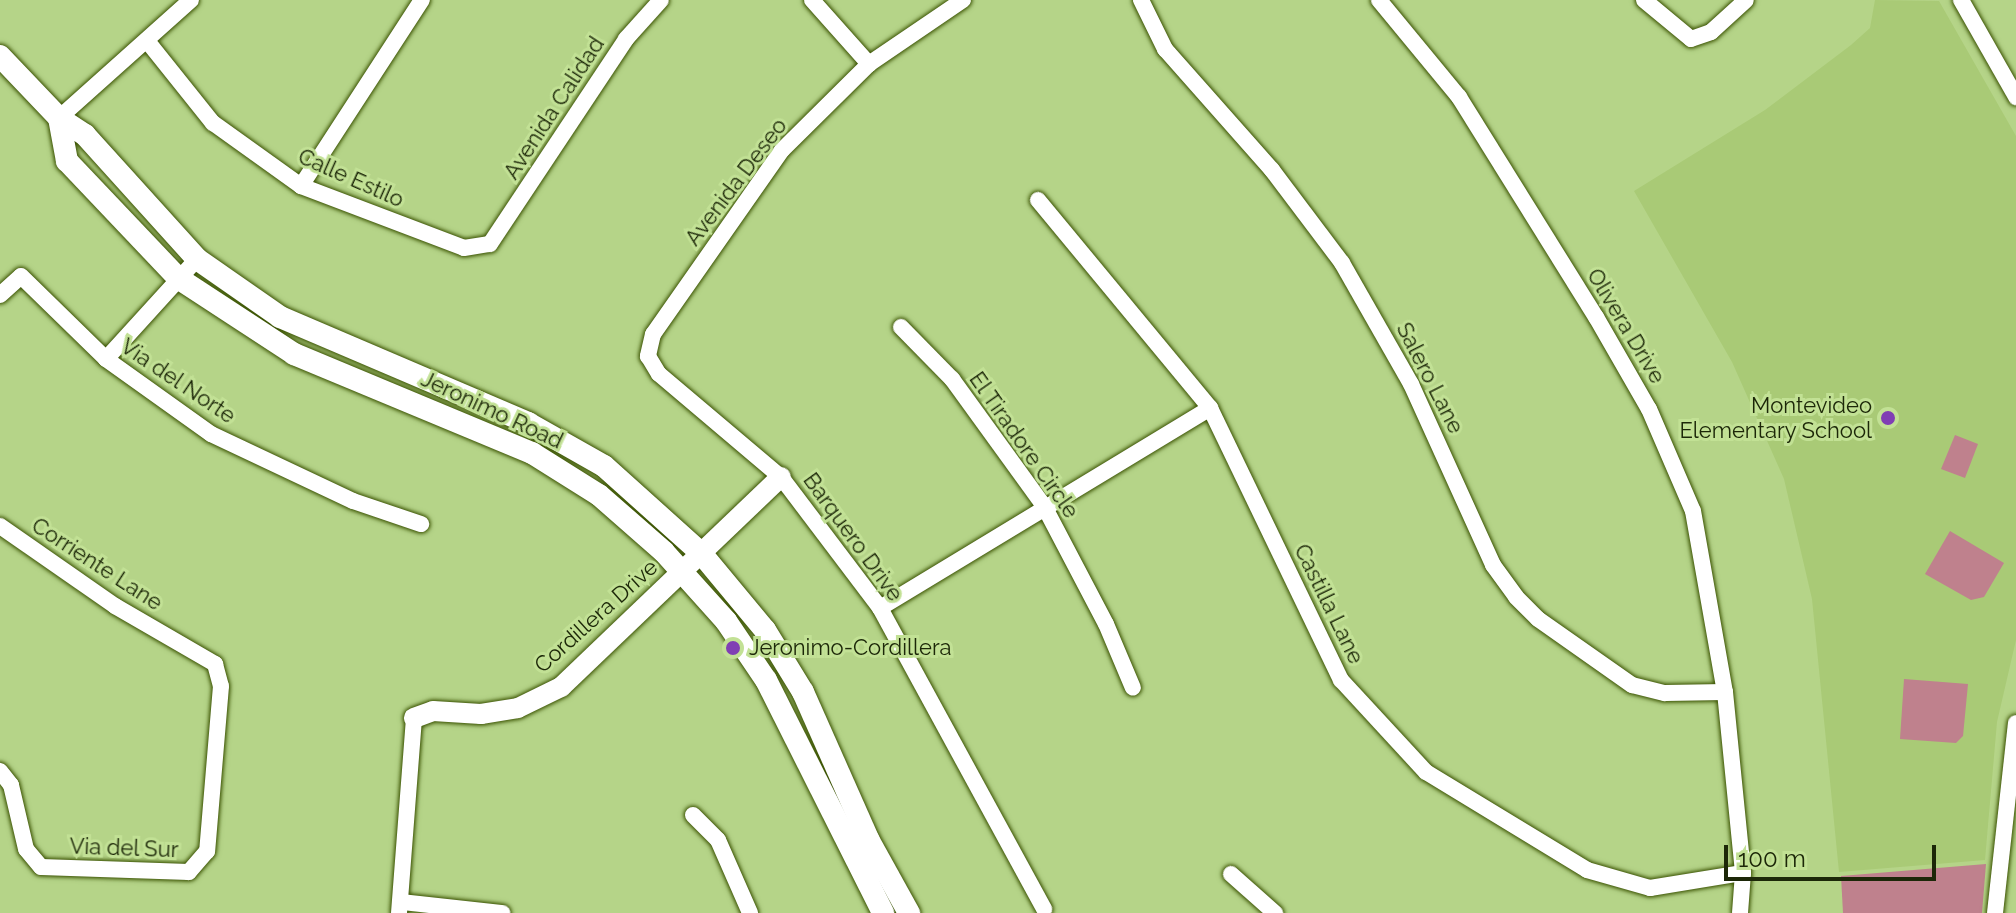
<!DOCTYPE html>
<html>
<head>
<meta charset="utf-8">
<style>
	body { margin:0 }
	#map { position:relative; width:2016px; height:913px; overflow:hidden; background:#b5d488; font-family:Raleway,sans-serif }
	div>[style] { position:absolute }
	.built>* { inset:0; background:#a9ca76 }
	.green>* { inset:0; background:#bf818d }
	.roads { filter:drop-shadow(0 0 2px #3a5200) drop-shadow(0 0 2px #3a5200) }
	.minor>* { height:16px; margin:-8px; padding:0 8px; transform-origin:8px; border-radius:8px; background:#fff }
	.tertiary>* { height:20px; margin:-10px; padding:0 10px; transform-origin:10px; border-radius:10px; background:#fff }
	.secondary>* { height:22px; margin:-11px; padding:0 11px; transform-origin:11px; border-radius:11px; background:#fff }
	.dots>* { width:22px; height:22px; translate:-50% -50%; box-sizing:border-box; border:4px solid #c2e195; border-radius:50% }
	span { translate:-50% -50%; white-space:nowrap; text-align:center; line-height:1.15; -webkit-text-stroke:6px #c2e195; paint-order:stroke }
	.street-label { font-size:22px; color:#1c2708 }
	.poi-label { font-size:22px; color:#1c2708 }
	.right { translate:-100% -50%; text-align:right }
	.left { translate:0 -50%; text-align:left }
	.scale { position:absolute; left:1724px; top:845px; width:212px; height:36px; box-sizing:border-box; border:4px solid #1c2708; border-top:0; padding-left:10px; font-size:24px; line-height:28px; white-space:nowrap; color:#1c2708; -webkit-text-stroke:6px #c2e195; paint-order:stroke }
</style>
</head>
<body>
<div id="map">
	<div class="built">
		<div style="clip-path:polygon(1875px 0,1939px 1px,2016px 136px,2016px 640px,1997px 722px,1985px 860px,1839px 872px,1812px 599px,1784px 479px,1732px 362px,1634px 191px,1765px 110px,1851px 45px,1870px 28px)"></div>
	</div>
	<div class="green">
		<div style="clip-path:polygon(1955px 435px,1978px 444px,1965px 478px,1941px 469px)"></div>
		<div style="clip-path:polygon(1950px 531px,2004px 563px,1984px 597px,1971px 600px,1925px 574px)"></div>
		<div style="clip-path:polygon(1904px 679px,1968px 684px,1963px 736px,1956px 743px,1900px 739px)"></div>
		<div style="clip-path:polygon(1986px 864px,1982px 913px,1843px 913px,1841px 876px)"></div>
	</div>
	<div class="roads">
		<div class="minor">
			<div style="left:812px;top:0;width:86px;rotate:48.3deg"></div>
			<div style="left:963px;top:0;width:114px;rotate:145.8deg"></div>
			<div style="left:869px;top:64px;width:122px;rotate:135.3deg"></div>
			<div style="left:782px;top:150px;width:225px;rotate:125deg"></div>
			<div style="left:653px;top:334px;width:23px;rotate:103deg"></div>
			<div style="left:648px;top:356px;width:21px;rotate:59deg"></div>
			<div style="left:659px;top:374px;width:160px;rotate:40.2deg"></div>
			<div style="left:781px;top:477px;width:164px;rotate:52.9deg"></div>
			<div style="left:880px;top:608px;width:343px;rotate:61.4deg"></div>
			<div style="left:1141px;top:0;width:55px;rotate:63.9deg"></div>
			<div style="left:1165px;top:49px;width:162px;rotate:48.5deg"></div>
			<div style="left:1272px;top:170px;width:116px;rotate:53deg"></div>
			<div style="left:1342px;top:263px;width:139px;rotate:60.3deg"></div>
			<div style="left:1411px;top:384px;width:199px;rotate:65.6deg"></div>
			<div style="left:1493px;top:565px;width:39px;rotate:54deg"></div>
			<div style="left:1516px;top:597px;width:31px;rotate:45deg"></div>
			<div style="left:1538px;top:619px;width:115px;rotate:35.1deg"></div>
			<div style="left:1632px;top:685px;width:34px;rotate:14deg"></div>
			<div style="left:1665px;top:693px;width:60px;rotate:-1deg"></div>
			<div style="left:1379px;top:0;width:126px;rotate:50.5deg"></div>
			<div style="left:1459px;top:97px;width:259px;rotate:58.1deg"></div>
			<div style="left:1596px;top:317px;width:106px;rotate:60.1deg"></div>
			<div style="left:1649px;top:409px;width:111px;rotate:66.7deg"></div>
			<div style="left:1693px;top:511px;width:184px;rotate:80deg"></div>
			<div style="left:1725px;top:692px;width:182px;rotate:84.3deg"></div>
			<div style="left:1743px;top:873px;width:40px;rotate:94.3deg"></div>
			<div style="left:1644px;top:0;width:61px;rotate:39.7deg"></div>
			<div style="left:1691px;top:39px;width:21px;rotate:-19deg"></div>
			<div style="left:1711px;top:32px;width:47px;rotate:-42.4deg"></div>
			<div style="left:1961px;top:0;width:112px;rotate:60.4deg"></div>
			<div style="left:148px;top:42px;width:104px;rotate:51.3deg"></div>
			<div style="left:213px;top:123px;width:108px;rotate:35.6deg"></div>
			<div style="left:301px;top:186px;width:174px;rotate:20.8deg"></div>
			<div style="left:464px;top:248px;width:26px;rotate:-9deg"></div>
			<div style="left:490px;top:244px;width:246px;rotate:-56.4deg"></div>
			<div style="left:626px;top:39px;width:52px;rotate:-48.1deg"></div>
			<div style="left:59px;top:118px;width:177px;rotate:-41.8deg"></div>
			<div style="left:301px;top:186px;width:222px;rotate:-57deg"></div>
			<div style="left:1038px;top:200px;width:270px;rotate:50.4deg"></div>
			<div style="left:1210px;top:408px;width:302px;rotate:64.3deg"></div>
			<div style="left:1341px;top:680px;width:125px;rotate:47.3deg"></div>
			<div style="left:1426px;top:772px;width:188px;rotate:31.3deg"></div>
			<div style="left:1587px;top:870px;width:66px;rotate:15.9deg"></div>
			<div style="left:1650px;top:888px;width:94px;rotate:-9.2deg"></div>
			<div style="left:0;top:295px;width:28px;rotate:-42deg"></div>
			<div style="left:21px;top:276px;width:119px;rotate:44.3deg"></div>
			<div style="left:106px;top:359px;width:129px;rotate:35.5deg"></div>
			<div style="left:211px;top:434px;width:157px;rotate:25.3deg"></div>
			<div style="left:353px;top:501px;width:72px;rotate:18.7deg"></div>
			<div style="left:901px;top:327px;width:73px;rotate:45.6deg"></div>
			<div style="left:952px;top:379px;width:157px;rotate:54.1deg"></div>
			<div style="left:1044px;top:506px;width:133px;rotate:62.3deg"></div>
			<div style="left:1106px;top:624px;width:69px;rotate:67.1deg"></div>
			<div style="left:106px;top:359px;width:135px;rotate:-47.7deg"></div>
			<div style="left:0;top:526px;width:140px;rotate:34.8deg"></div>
			<div style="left:115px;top:606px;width:116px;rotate:30.1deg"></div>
			<div style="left:215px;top:664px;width:23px;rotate:75deg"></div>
			<div style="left:221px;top:686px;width:166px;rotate:94.8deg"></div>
			<div style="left:207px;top:851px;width:28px;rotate:131deg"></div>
			<div style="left:189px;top:872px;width:148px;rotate:-178.1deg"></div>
			<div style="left:41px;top:867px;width:23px;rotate:-130deg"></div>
			<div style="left:26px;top:849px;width:66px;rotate:-103.2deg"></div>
			<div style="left:11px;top:785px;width:18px;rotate:-128deg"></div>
			<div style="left:880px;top:608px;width:386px;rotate:-31.2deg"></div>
			<div style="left:693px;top:815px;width:35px;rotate:45deg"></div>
			<div style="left:718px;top:840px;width:80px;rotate:66.3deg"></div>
			<div style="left:1231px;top:874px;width:59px;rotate:41.6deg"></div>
			<div style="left:402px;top:902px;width:101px;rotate:6.3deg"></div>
			<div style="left:399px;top:913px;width:196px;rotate:-85.6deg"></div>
			<div style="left:1995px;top:913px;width:191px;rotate:-83.7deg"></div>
		</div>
		<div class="tertiary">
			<div style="left:414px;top:718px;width:20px;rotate:-20deg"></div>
			<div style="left:433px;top:711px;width:48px;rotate:3.6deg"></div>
			<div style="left:481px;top:714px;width:37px;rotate:-9deg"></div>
			<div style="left:518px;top:708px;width:48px;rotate:-26deg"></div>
			<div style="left:561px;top:687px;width:304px;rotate:-43.7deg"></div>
		</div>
		<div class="secondary">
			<div style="left:0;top:56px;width:86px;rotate:46.4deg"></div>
			<div style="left:59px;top:118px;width:31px;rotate:33deg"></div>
			<div style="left:85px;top:135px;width:167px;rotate:47.9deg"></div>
			<div style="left:197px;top:259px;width:101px;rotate:34.9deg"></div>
			<div style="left:280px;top:317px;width:270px;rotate:23.1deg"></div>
			<div style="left:528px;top:423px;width:87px;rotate:29.5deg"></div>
			<div style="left:604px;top:466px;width:130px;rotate:41.9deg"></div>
			<div style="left:701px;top:553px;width:100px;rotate:50.3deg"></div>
			<div style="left:765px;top:630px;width:73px;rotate:58.5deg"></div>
			<div style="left:803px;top:692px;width:161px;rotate:66.1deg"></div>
			<div style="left:868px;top:839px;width:85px;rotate:61deg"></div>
			<div style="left:59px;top:118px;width:44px;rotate:79.5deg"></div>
			<div style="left:67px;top:161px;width:161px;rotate:46.5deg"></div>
			<div style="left:178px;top:278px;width:139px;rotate:33.2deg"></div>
			<div style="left:294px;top:354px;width:258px;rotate:22.6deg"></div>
			<div style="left:532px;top:453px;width:79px;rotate:32.1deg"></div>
			<div style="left:599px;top:495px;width:86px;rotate:41.2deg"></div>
			<div style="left:664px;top:552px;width:93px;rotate:48.1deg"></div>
			<div style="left:726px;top:621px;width:71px;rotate:55.9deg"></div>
			<div style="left:766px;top:680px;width:261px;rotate:63.3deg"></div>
		</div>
	</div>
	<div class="dots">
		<div style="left:1888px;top:418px;background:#803fb4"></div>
		<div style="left:733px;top:648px;background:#803fb4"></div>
	</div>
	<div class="street-label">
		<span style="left:554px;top:108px;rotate:-57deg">Avenida Calidad</span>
		<span style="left:351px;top:178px;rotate:24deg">Calle Estilo</span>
		<span style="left:736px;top:182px;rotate:-53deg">Avenida Deseo</span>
		<span style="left:1626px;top:326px;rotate:59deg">Olivera Drive</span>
		<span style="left:1430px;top:378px;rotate:63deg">Salero Lane</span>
		<span style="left:178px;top:381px;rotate:34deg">Via del Norte</span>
		<span style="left:492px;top:410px;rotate:25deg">Jeronimo Road</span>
		<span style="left:1024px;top:445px;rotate:55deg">El Tiradore Circle</span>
		<span style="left:853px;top:537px;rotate:54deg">Barquero Drive</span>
		<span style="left:97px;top:564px;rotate:33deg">Corriente Lane</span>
		<span style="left:1329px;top:604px;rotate:64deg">Castilla Lane</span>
		<span style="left:596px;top:616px;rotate:-42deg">Cordillera Drive</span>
		<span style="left:124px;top:848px;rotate:2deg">Via del Sur</span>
	</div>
	<div class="poi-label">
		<span class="right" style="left:1872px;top:418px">Montevideo<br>Elementary School</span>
		<span class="left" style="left:749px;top:648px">Jeronimo-Cordillera</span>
	</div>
	<div class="scale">100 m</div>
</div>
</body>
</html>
